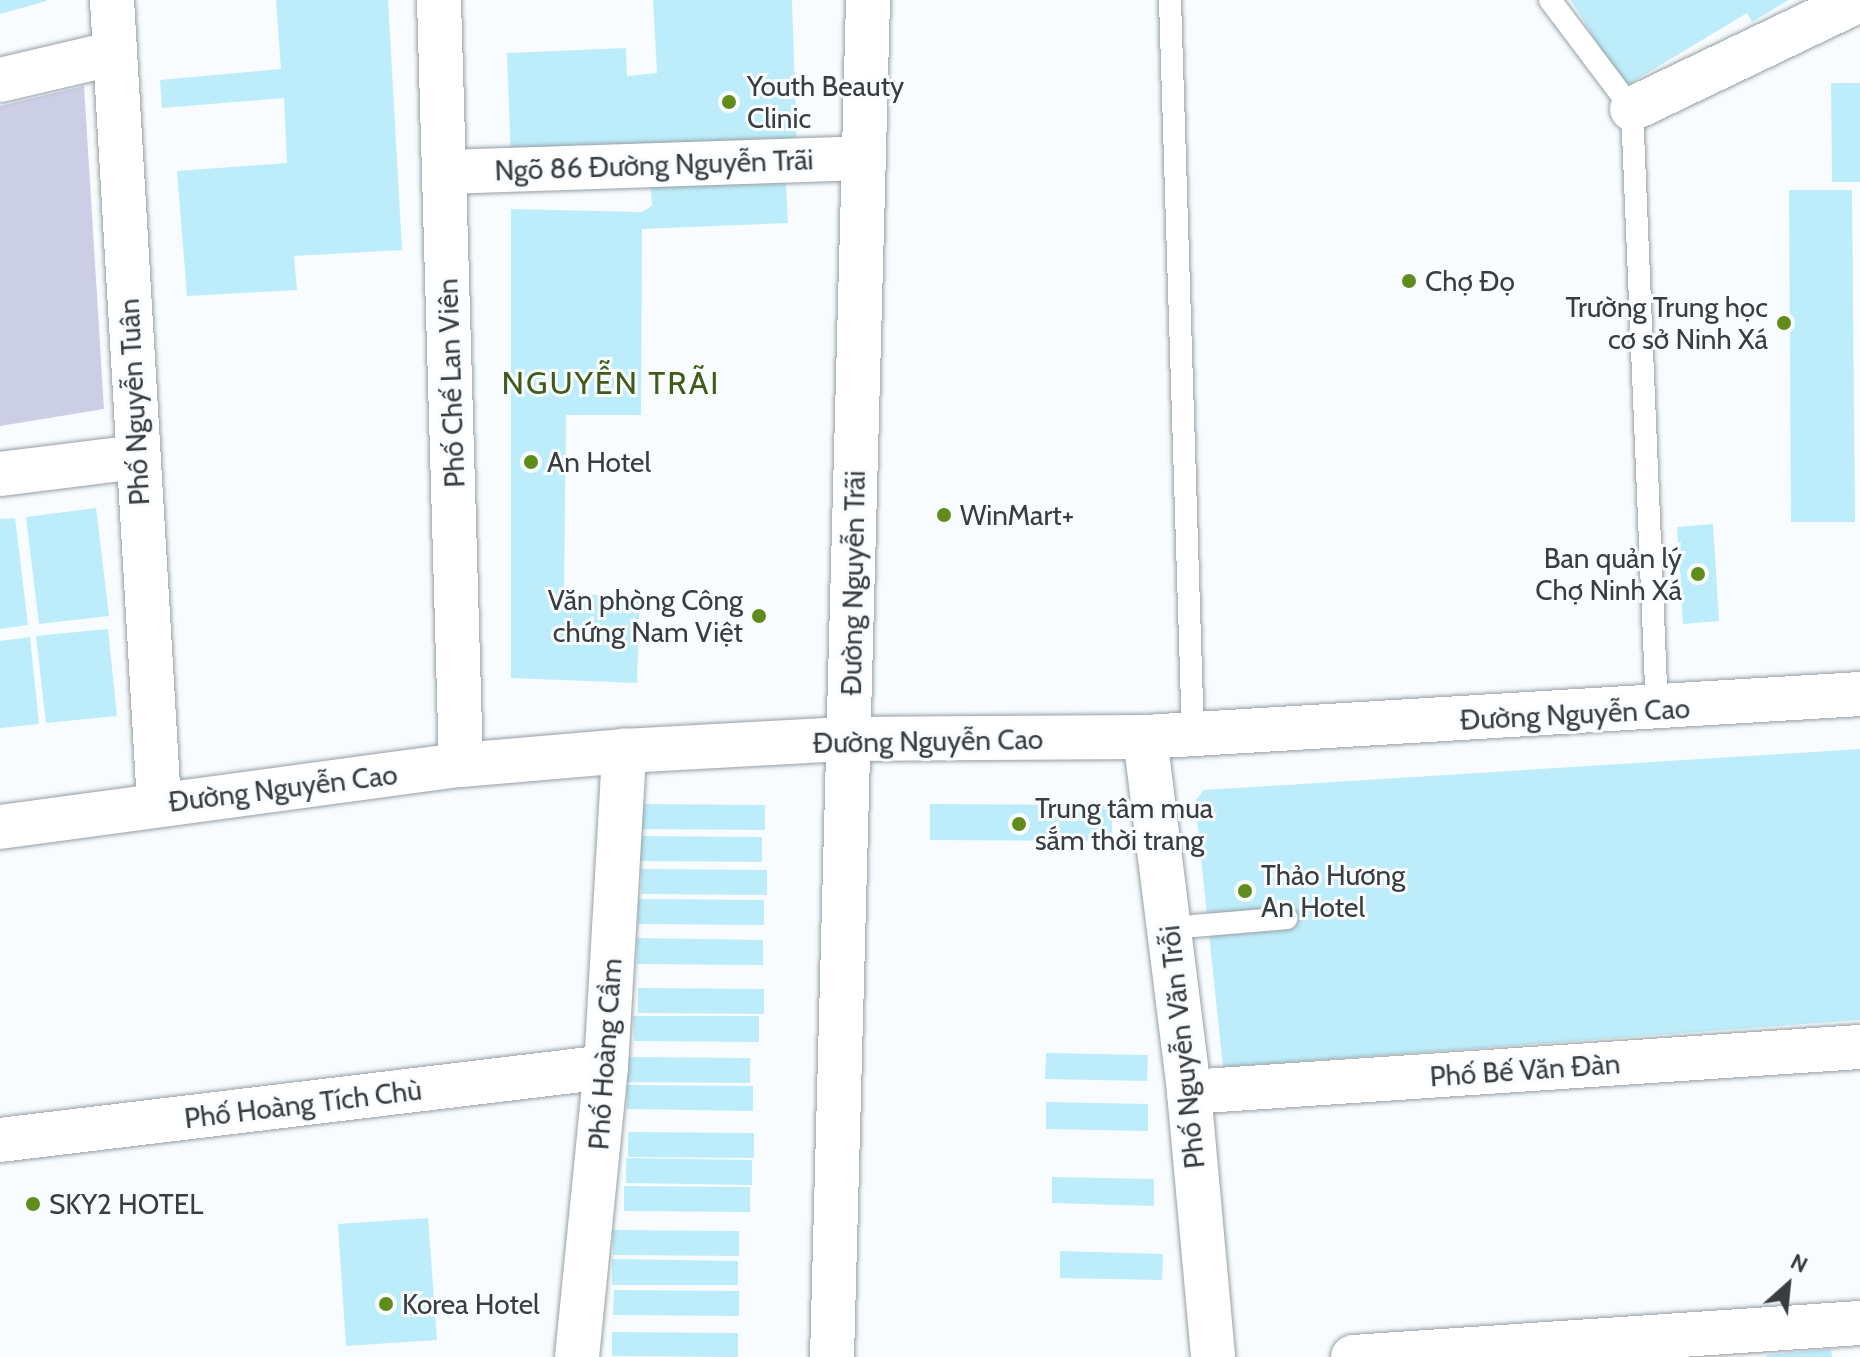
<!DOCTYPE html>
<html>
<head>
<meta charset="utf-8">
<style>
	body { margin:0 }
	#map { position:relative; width:1860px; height:1357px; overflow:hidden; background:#f8fcfe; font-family:Cabin,sans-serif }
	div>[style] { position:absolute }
	.green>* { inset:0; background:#cccee6 }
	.building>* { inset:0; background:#bdedfa }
	.roads { filter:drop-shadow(0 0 2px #969fa5) drop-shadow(0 0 2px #969fa5) }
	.service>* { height:22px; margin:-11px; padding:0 11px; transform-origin:11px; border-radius:11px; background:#fff }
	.minor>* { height:44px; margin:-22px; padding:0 22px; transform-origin:22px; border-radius:22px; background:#fff }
	.secondary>* { height:44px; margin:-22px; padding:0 22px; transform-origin:22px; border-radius:22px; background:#fff }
	.dots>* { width:22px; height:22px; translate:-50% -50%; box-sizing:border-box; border:4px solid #f8fcfe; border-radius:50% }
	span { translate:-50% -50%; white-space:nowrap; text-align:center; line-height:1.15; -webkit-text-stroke:6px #f8fcfe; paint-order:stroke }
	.poi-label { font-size:28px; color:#393d3f }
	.left { translate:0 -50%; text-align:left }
	.right { translate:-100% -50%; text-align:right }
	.street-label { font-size:28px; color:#393d3f }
	.quarter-label { font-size:32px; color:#405c18; letter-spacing:2px }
	.north { position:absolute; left:1748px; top:1245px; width:80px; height:80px; -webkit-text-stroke:6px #f8fcfe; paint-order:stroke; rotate:27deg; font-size:22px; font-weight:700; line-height:32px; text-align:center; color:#393d3f }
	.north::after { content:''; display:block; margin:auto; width:28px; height:36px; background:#393d3f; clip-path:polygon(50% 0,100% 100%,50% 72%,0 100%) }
</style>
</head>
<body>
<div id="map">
	<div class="green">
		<div style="clip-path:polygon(84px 86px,104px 409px,0 426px,0 106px)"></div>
	</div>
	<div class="building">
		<div style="clip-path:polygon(0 0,46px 0,47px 1px,0 14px)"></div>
		<div style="clip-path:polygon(276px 0,388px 0,402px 250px,294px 256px,297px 290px,187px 296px,177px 171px,287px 163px,284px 98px,162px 108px,160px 80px,281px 69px)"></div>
		<div style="clip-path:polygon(653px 0,792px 0,797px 152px,511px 162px,507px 53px,626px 48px,627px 76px,657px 73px)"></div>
		<div style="clip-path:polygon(1571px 0,1789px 0,1752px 22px,1747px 13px,1624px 87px)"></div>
		<div style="clip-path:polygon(1831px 83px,1860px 83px,1860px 182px,1832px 182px)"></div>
		<div style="clip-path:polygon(785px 168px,788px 223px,642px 229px,641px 415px,566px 415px,564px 594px,640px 596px,637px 683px,511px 678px,511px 209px,642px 212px,652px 206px,650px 174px)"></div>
		<div style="clip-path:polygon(1789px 190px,1852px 190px,1855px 522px,1791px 522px)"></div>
		<div style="clip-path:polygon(96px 508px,109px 616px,39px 624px,26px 517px)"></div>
		<div style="clip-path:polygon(15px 518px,28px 625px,0 629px,0 519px)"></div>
		<div style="clip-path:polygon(1713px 524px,1719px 621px,1683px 624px,1677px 527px)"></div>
		<div style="clip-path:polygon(108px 629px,117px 716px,46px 723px,36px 636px)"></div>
		<div style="clip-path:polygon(30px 637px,39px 724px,0 728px,0 641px)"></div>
		<div style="clip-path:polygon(1860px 749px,1860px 1020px,1223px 1067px,1195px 801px,1204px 790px)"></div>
		<div style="clip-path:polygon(639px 804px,765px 805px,765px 830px,638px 829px)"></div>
		<div style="clip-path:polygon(930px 804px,1112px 805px,1112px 841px,930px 840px)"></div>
		<div style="clip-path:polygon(636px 836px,762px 837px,762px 862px,636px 861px)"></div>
		<div style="clip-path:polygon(641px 869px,767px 870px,767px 895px,641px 894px)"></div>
		<div style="clip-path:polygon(638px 899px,764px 900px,764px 925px,638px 924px)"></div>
		<div style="clip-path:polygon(637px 938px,763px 940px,763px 965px,637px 964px)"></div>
		<div style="clip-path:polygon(638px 988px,764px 989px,764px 1014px,638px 1013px)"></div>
		<div style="clip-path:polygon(633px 1016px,759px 1016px,759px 1042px,634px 1041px)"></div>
		<div style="clip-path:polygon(1046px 1053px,1148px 1055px,1147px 1081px,1045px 1079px)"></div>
		<div style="clip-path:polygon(624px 1057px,750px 1058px,750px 1083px,624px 1082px)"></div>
		<div style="clip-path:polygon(627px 1085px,753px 1086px,753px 1111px,627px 1109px)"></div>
		<div style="clip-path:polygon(1046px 1102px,1148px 1104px,1148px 1131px,1046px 1129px)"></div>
		<div style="clip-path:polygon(628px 1132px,754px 1133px,754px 1158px,628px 1157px)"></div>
		<div style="clip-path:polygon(626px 1158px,752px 1160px,752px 1185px,626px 1183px)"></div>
		<div style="clip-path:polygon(1052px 1177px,1154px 1179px,1154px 1206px,1052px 1203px)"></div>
		<div style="clip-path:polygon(624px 1186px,750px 1187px,750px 1212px,624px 1211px)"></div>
		<div style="clip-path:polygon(428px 1218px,437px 1340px,346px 1346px,338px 1224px)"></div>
		<div style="clip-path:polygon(613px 1230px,739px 1231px,739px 1256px,613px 1255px)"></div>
		<div style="clip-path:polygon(1060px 1251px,1163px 1254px,1162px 1280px,1060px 1278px)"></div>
		<div style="clip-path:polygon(612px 1259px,738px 1261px,738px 1285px,612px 1285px)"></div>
		<div style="clip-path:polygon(614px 1290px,739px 1291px,739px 1316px,613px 1315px)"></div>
		<div style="clip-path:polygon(612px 1332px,738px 1333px,738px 1357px,612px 1356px)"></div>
		<div style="clip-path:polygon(1831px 1349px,1832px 1357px,1766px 1357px,1766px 1355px)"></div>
	</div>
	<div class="roads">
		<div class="service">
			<div style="left:1170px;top:0;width:735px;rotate:88.21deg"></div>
			<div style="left:1550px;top:0;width:136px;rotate:53deg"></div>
			<div style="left:1632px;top:109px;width:602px;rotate:87.62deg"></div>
			<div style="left:1169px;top:928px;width:118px;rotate:-4.8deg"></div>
		</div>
		<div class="minor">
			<div style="left:112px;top:0;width:805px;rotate:86.65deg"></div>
			<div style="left:439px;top:0;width:765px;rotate:88.35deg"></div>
			<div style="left:0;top:80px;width:118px;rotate:-13.2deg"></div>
			<div style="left:1632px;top:109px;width:253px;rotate:-25.6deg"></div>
			<div style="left:445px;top:172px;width:419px;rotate:-1.9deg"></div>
			<div style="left:0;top:474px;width:138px;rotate:-7.1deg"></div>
			<div style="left:1145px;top:737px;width:358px;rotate:82.9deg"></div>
			<div style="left:1189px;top:1092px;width:266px;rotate:84.8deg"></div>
			<div style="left:1189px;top:1092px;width:673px;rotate:-3.84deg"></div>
			<div style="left:0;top:1140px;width:610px;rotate:-6.87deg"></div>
			<div style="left:577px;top:1357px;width:291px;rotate:-84.3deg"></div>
			<div style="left:606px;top:1067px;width:317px;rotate:-86.7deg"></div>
			<div style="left:1353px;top:1357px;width:508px;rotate:-3.84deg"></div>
		</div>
		<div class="secondary">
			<div style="left:0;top:827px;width:465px;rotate:-7.7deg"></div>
			<div style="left:461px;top:765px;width:164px;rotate:-4.9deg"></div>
			<div style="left:624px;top:751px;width:225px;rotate:-3.1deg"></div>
			<div style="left:849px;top:739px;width:296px;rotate:-0.4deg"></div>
			<div style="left:1145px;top:737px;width:716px;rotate:-3.44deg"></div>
			<div style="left:832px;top:1357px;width:1357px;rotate:-88.48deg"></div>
		</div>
	</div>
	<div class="dots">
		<div style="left:729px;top:102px;background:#608c1c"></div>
		<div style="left:1409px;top:281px;background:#608c1c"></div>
		<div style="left:1784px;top:323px;background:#608c1c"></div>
		<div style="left:531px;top:462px;background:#608c1c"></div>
		<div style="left:944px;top:515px;background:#608c1c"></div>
		<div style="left:1698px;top:574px;background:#608c1c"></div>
		<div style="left:759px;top:616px;background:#608c1c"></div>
		<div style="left:1019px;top:824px;background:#608c1c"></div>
		<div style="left:1245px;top:891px;background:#608c1c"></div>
		<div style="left:33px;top:1204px;background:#608c1c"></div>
		<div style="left:386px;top:1304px;background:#608c1c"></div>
	</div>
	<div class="poi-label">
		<span class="left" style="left:747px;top:102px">Youth Beauty<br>Clinic</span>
		<span class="left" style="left:1425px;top:281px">Chợ Đọ</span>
		<span class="right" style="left:1768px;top:323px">Trường Trung học<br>cơ sở Ninh Xá</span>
		<span class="left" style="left:547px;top:462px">An Hotel</span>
		<span class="left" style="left:960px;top:515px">WinMart+</span>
		<span class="right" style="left:1682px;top:574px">Ban quản lý<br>Chợ Ninh Xá</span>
		<span class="right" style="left:743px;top:616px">Văn phòng Công<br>chứng Nam Việt</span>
		<span class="left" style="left:1035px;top:824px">Trung tâm mua<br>sắm thời trang</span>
		<span class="left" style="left:1261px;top:891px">Thảo Hương<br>An Hotel</span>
		<span class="left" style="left:49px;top:1204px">SKY2 HOTEL</span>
		<span class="left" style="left:402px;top:1304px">Korea Hotel</span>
	</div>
	<div class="street-label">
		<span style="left:654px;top:165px;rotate:-2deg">Ngõ 86 Đường Nguyễn Trãi</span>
		<span style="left:451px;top:383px;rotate:-92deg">Phố Chế Lan Viên</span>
		<span style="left:134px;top:402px;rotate:-93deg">Phố Nguyễn Tuân</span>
		<span style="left:853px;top:583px;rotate:-89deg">Đường Nguyễn Trãi</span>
		<span style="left:1575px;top:714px;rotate:-3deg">Đường Nguyễn Cao</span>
		<span style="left:928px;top:741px;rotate:-1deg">Đường Nguyễn Cao</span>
		<span style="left:283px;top:788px;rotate:-7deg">Đường Nguyễn Cao</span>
		<span style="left:1182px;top:1047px;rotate:-96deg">Phố Nguyễn Văn Trỗi</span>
		<span style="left:605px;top:1054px;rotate:-86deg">Phố Hoàng Cầm</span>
		<span style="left:1525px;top:1070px;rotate:-4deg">Phố Bế Văn Đàn</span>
		<span style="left:303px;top:1104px;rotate:-7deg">Phố Hoàng Tích Chù</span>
	</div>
	<div class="quarter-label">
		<span style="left:611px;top:383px">NGUYỄN TRÃI</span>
	</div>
	<div class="north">N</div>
</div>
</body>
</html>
